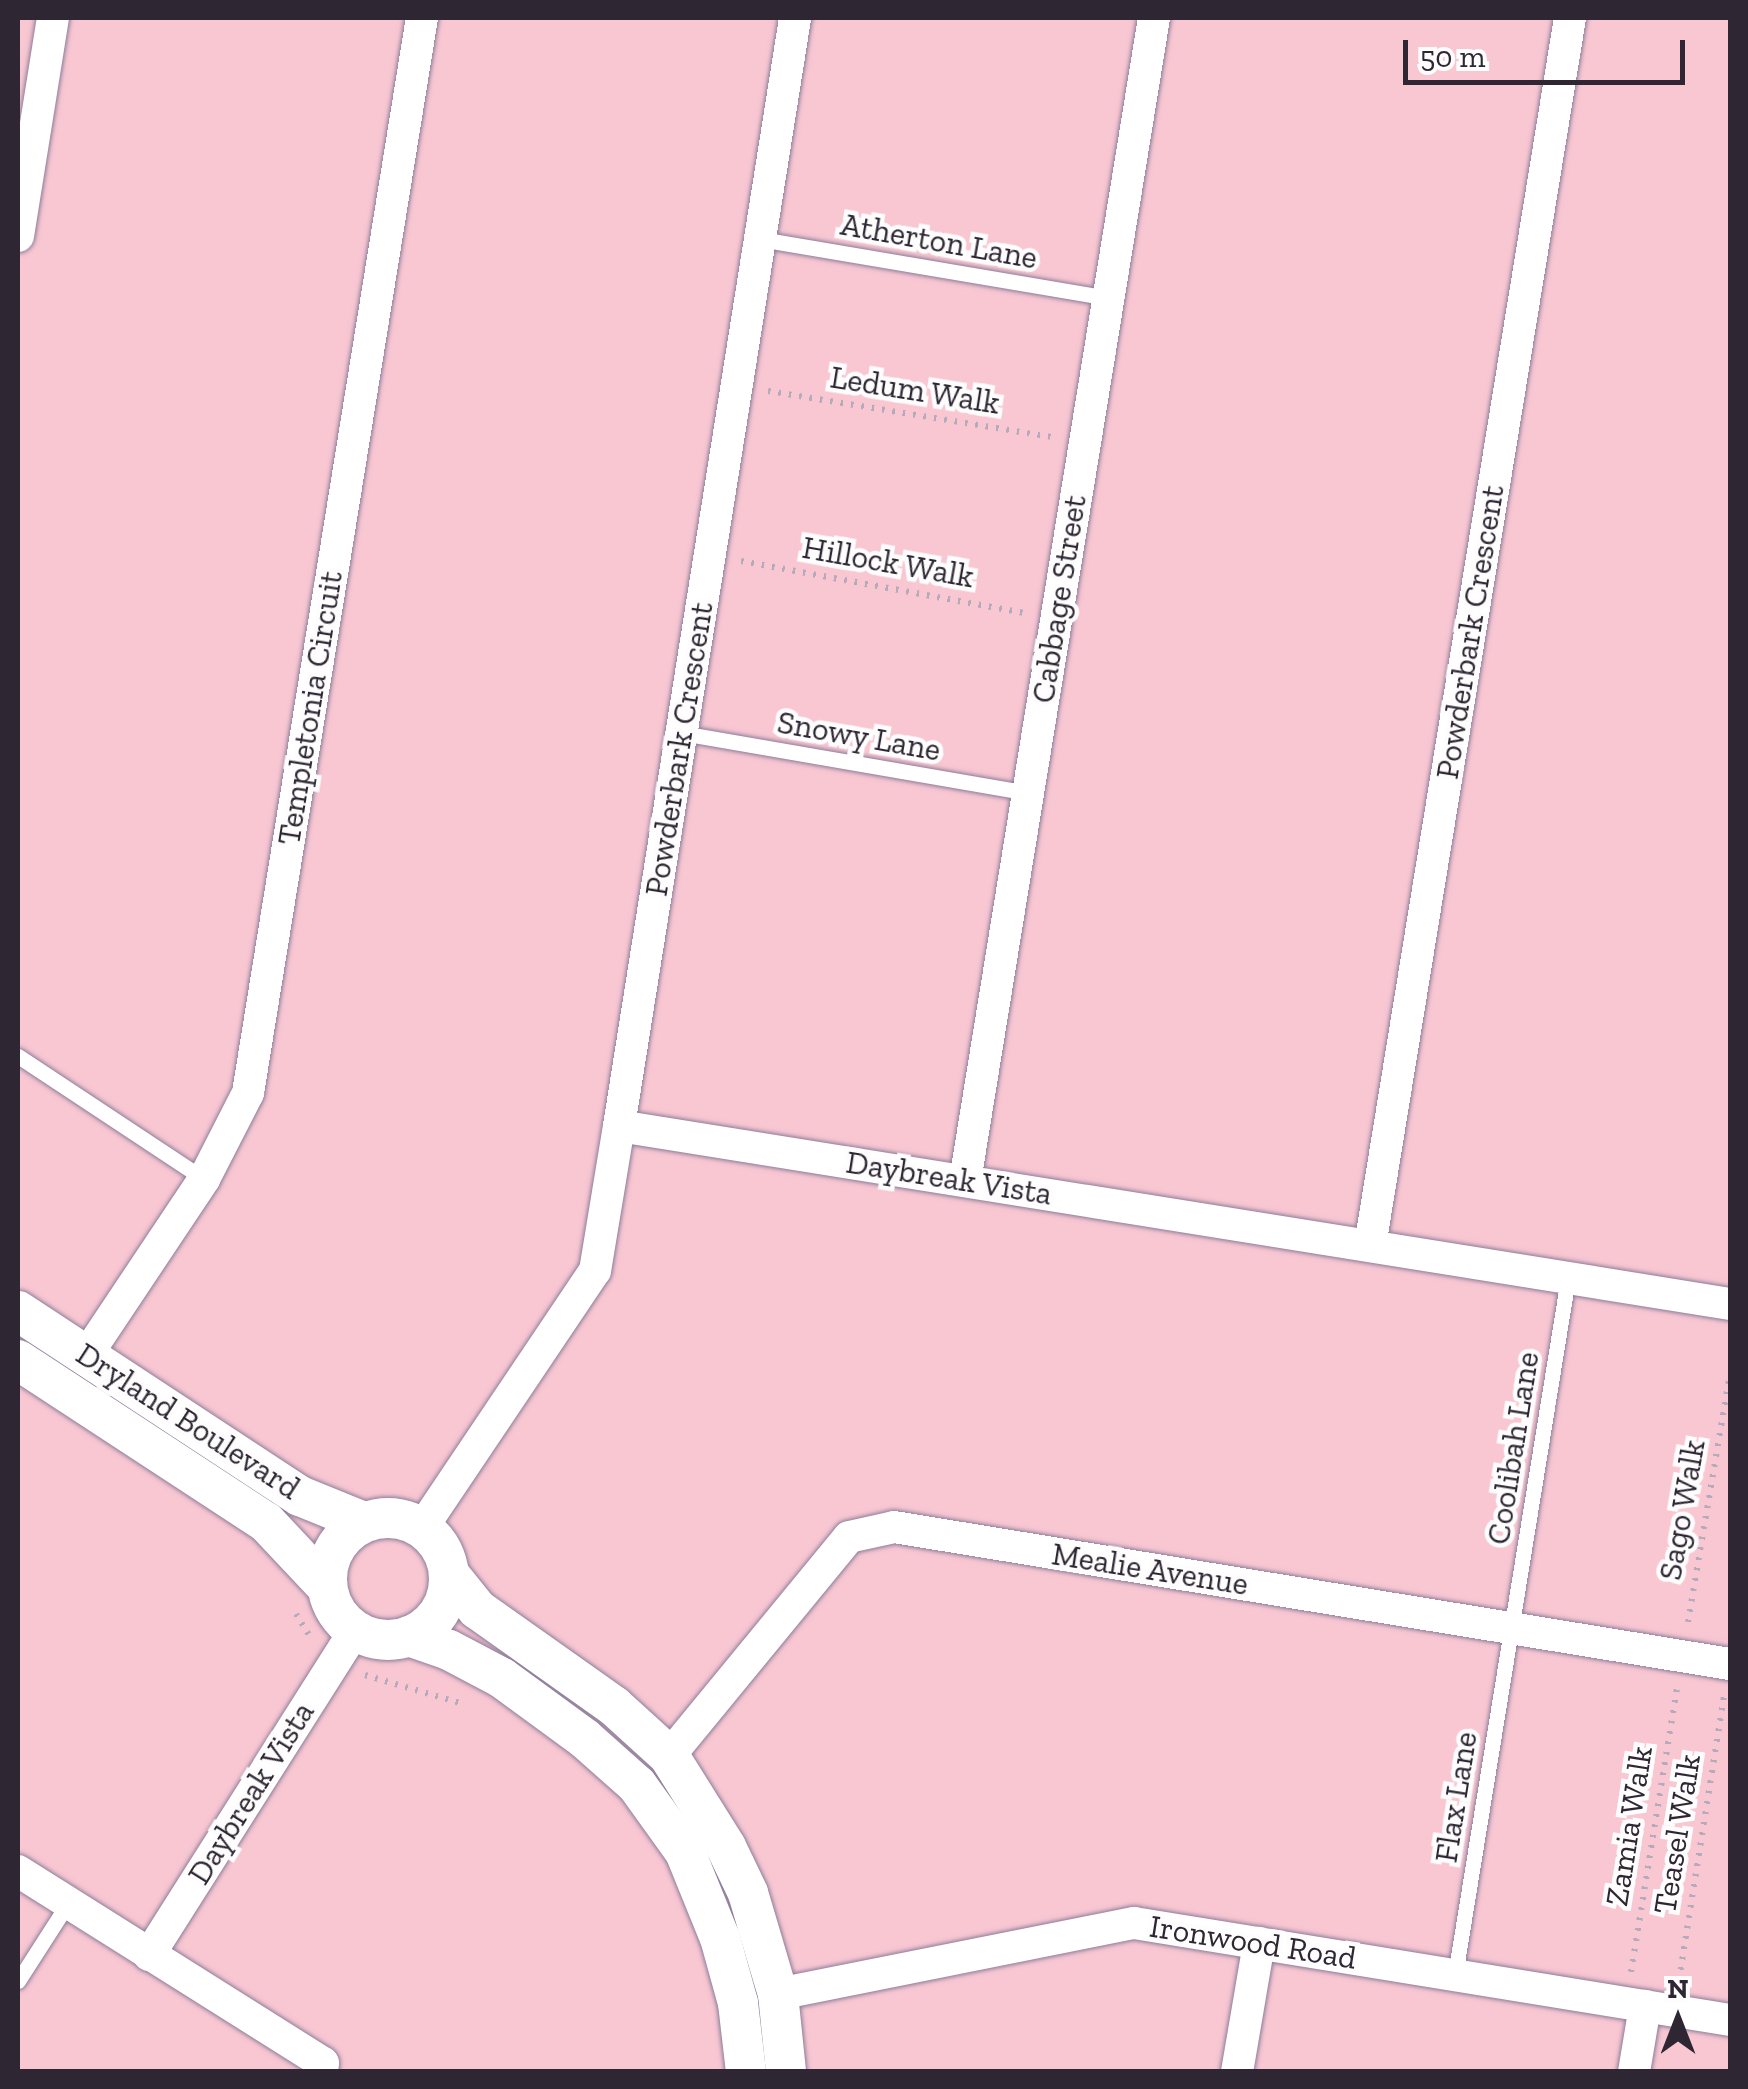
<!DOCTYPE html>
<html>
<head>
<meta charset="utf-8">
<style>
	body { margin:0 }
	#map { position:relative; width:1748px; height:2089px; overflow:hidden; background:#f5ebfe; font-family:"Zilla Slab",serif }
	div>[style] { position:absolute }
	.green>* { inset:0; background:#f8c7d2 }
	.path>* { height:6px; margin-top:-3px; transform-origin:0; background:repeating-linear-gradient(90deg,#b3aabb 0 2.5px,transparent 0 10.5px) }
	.roads { filter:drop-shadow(0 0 2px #8e7d9a) drop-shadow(0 0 2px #8e7d9a) }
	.service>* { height:15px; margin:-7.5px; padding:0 7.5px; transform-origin:7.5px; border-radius:7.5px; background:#fff }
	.minor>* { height:32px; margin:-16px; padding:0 16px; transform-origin:16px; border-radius:16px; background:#fff }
	.tertiary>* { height:40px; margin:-20px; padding:0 20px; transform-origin:20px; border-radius:20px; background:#fff }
	.tertiary>.ring { margin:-20px; padding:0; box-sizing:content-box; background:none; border:40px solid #fff; border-radius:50% }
	span { translate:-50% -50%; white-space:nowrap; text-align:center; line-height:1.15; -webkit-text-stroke:9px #fdfdfd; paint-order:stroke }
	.street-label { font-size:32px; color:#2e2733 }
	.frame { position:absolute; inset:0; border:20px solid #2e2733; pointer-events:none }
	.north { position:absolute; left:1628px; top:1969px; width:100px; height:100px; -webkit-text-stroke:8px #fdfdfd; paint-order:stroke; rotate:0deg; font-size:28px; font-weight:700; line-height:40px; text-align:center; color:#2e2733 }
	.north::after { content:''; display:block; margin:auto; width:35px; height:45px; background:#2e2733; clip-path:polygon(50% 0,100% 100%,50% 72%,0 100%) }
	.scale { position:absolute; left:1403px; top:40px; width:282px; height:45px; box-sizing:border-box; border:5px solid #2e2733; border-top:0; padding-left:12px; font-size:30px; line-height:35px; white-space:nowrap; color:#2e2733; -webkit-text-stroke:8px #fdfdfd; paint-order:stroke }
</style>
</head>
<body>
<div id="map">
	<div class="green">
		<div style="clip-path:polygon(18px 18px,1730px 18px,1730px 2071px,18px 2071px)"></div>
	</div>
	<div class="path">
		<div style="left:768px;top:391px;width:287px;rotate:9.2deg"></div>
		<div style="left:741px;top:561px;width:287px;rotate:10.4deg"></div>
		<div style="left:296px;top:1614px;width:28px;rotate:58deg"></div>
		<div style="left:1688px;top:1622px;width:252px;rotate:-80.4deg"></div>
		<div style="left:365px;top:1675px;width:102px;rotate:16.5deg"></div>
		<div style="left:1631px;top:1972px;width:288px;rotate:-80.8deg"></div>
		<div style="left:1679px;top:1980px;width:287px;rotate:-81deg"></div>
	</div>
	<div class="roads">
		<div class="service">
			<div style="left:760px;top:239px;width:353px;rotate:9.6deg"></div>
			<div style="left:681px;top:733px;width:352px;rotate:9.8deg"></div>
			<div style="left:18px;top:1056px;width:223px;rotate:33.5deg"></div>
			<div style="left:1455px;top:1975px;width:706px;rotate:-80.79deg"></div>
			<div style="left:18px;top:1981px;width:93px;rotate:-57.3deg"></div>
		</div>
		<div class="minor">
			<div style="left:18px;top:236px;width:221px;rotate:-80.9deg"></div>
			<div style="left:619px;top:1126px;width:1122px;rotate:-80.97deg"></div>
			<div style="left:965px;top:1181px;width:1178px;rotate:-80.77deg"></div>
			<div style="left:1370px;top:1246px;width:1244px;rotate:-80.75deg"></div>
			<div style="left:86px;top:1356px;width:213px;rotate:-56.3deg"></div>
			<div style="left:204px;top:1179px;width:97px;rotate:-62.9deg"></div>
			<div style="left:248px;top:1093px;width:1089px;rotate:-80.81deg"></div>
			<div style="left:422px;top:1528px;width:310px;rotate:-56.1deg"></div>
			<div style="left:595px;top:1271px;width:147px;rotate:-80.6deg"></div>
			<div style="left:619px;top:1126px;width:1125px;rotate:9.1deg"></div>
			<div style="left:669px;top:1756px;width:283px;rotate:-50.6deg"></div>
			<div style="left:849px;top:1537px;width:46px;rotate:-12.5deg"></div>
			<div style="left:894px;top:1527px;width:847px;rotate:9.31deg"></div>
			<div style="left:18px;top:1871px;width:360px;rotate:32.2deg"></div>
			<div style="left:323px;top:2063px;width:9px;rotate:96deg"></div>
			<div style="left:149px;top:1955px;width:384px;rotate:-57.6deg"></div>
			<div style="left:778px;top:1994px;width:363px;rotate:-11.3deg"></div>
			<div style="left:1134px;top:1923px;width:604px;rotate:9.24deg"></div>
			<div style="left:1237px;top:2072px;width:131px;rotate:-80.3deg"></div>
			<div style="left:1634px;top:2072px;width:67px;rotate:-80.5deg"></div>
		</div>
		<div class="tertiary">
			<div style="left:18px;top:1311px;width:337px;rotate:33.3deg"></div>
			<div style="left:300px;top:1496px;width:69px;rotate:22.1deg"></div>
			<div style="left:18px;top:1360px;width:296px;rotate:33.2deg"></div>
			<div style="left:266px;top:1522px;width:88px;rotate:46.8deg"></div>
			<div class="ring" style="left:327px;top:1518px;width:82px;height:82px"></div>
			<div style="left:449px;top:1574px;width:45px;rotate:51.3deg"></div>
			<div style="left:477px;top:1609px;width:168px;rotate:35.3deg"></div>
			<div style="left:614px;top:1706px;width:74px;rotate:42.3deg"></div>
			<div style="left:669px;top:1756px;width:107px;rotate:57.9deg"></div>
			<div style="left:726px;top:1847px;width:51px;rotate:64.4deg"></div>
			<div style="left:748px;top:1893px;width:105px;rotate:73.5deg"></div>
			<div style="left:778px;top:1994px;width:78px;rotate:84.1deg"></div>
			<div style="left:409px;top:1636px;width:42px;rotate:19.3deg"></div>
			<div style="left:449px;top:1650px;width:60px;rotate:27.8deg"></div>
			<div style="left:502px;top:1678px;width:102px;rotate:36.2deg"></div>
			<div style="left:584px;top:1738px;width:71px;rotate:41.6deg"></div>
			<div style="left:637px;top:1785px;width:82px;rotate:54.4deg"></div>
			<div style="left:685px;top:1852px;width:93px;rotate:67.9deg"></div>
			<div style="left:720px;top:1938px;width:67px;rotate:74.5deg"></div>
			<div style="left:738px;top:2003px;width:69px;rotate:83.4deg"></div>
		</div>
	</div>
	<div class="street-label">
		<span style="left:939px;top:241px;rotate:10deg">Atherton Lane</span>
		<span style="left:915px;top:390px;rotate:9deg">Ledum Walk</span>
		<span style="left:888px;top:562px;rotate:10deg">Hillock Walk</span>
		<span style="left:1059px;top:599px;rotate:-81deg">Cabbage Street</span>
		<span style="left:1470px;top:632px;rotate:-81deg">Powderbark Crescent</span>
		<span style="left:310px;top:708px;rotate:-81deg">Templetonia Circuit</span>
		<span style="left:859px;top:736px;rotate:10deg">Snowy Lane</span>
		<span style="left:679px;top:749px;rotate:-81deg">Powderbark Crescent</span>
		<span style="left:949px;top:1178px;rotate:9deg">Daybreak Vista</span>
		<span style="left:188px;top:1421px;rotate:33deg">Dryland Boulevard</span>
		<span style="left:1513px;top:1448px;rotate:-81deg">Coolibah Lane</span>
		<span style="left:1682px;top:1510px;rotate:-80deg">Sago Walk</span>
		<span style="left:1150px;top:1569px;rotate:9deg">Mealie Avenue</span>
		<span style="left:251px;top:1793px;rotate:-58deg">Daybreak Vista</span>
		<span style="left:1456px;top:1797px;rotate:-81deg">Flax Lane</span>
		<span style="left:1629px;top:1826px;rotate:-81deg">Zamia Walk</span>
		<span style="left:1677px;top:1834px;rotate:-81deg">Teasel Walk</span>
		<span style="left:1253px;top:1942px;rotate:9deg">Ironwood Road</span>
	</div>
	<div class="frame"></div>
	<div class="north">N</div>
	<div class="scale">50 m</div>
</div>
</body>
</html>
